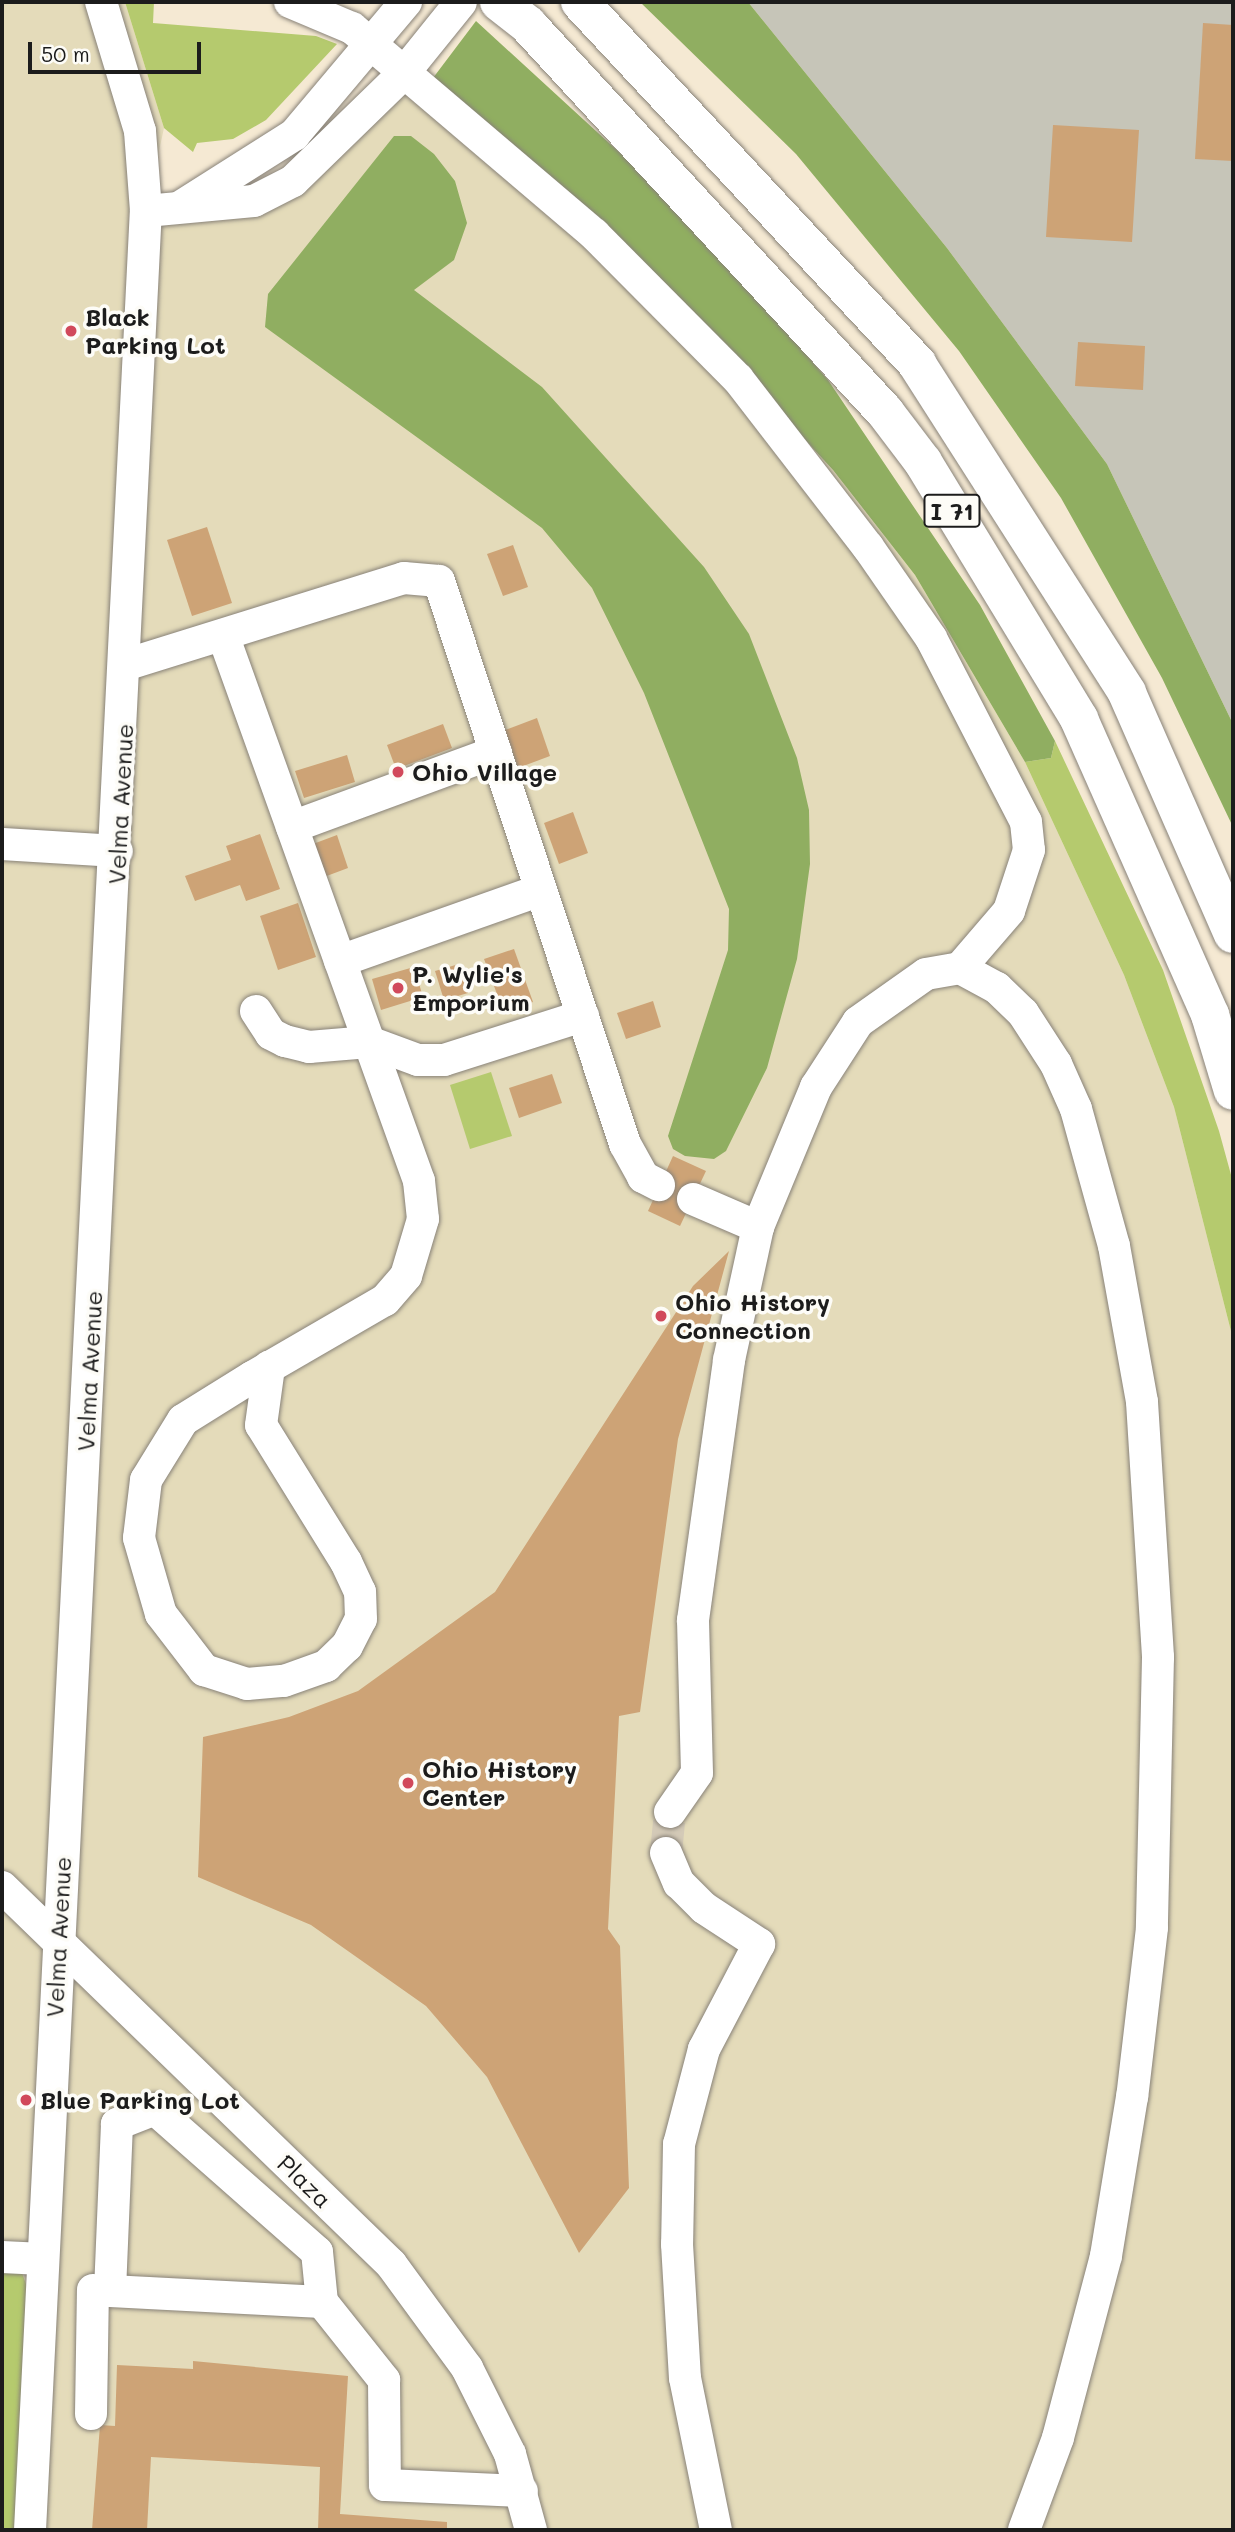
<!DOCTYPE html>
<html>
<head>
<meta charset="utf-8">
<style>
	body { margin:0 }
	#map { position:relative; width:1235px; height:2532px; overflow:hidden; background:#f5e9d3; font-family:Mali,sans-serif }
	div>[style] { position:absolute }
	.built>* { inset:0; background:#e4dbba }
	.industrial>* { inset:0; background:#c6c5b8 }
	.green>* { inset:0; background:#b5ca6e }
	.forest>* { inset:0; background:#90ae61 }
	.building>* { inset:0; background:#cda376 }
	.minor-tunnel>* { height:32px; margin-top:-16px; transform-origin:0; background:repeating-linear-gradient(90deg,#d4cab8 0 32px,transparent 0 48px) }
	.roads { filter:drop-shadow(0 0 2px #888278) drop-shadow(0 0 2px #888278) }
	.minor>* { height:32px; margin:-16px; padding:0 16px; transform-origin:16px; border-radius:16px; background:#fff }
	.highway>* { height:38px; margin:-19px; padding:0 19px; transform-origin:19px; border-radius:19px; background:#fff }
	.dots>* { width:19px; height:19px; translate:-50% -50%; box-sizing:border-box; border:4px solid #fdfcf7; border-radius:50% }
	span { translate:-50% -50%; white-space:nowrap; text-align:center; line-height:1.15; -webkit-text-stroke:7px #fdfcf7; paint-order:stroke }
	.shield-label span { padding:2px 5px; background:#fdfcf7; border:2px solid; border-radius:5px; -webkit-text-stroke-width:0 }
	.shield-label { font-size:23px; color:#1c1c1c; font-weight:700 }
	.poi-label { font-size:24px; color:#1c1c1c; font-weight:700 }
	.left { translate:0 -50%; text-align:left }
	.street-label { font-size:24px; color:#1c1c1c }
	.frame { position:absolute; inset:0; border:4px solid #1c1c1c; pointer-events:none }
	.scale { position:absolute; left:28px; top:42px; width:173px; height:32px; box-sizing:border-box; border:4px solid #1c1c1c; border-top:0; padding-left:9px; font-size:21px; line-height:24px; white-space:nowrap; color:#1c1c1c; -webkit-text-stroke:5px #fdfcf7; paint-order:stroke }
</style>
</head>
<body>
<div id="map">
	<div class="built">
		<div style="clip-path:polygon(2px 2px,125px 2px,164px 128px,146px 210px,244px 201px,413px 61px,607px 225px,833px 470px,915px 575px,1025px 762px,1124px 975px,1174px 1107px,1233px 1339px,1233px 2530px,2px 2530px)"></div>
	</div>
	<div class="industrial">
		<div style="clip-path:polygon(748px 2px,1233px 2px,1233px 724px,1107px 464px,947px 248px)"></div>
	</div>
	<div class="green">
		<div style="clip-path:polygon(125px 2px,154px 2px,153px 23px,316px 36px,337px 44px,266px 120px,233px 139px,197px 143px,193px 152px,164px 128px)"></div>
		<div style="clip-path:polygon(1055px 741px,1163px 970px,1219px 1131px,1233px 1182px,1233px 1339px,1174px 1107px,1124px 975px,1025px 762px,1051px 758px)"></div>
		<div style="clip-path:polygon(491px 1072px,512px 1136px,470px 1149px,450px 1085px)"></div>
		<div style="clip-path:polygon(2px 2269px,22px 2273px,27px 2287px,15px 2530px,2px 2530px)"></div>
	</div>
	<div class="forest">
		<div style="clip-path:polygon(640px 2px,748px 2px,947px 248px,1107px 464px,1233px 724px,1233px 827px,1162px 678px,1061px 498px,959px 351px,796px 154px)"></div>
		<div style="clip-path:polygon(476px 21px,681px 209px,828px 380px,980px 605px,1055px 741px,1051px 758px,1025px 762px,915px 575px,833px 470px,607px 225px,433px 78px)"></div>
		<div style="clip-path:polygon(394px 136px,411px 136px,434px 154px,455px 181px,467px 223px,454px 260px,414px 290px,542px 387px,704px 567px,749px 634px,797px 758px,809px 810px,810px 864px,797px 959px,767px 1068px,726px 1151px,714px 1159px,685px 1156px,673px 1149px,668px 1136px,728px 950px,729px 909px,644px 693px,592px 588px,542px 528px,265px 327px,268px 294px)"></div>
	</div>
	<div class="building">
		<div style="clip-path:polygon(1203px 23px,1233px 25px,1233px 161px,1195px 159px)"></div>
		<div style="clip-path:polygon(1053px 125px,1139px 130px,1132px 242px,1046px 237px)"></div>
		<div style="clip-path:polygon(1078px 342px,1145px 346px,1143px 390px,1075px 386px)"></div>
		<div style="clip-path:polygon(207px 527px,232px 603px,192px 616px,167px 540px)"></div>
		<div style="clip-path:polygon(513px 545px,528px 587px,503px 596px,487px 554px)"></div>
		<div style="clip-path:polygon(537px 718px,550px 756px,518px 768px,505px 730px)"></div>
		<div style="clip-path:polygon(443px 724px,452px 748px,396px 769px,387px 745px)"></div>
		<div style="clip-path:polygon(347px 755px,355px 782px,304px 798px,295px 771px)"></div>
		<div style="clip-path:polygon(573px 812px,588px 853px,559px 864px,544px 823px)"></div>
		<div style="clip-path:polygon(260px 834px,280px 889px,246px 901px,240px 885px,195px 901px,185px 876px,231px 860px,226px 846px)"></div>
		<div style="clip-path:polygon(337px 835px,348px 868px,324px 877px,313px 844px)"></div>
		<div style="clip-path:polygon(298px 903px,316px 957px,278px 970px,260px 916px)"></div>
		<div style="clip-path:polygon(514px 949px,533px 1002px,504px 1013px,484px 959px)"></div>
		<div style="clip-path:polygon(459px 964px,468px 993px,444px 1000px,435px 971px)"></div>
		<div style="clip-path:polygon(414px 967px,423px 997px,381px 1010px,372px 979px)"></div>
		<div style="clip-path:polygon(653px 1001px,661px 1027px,626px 1039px,617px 1013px)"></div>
		<div style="clip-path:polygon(552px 1074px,562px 1103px,519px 1118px,509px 1088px)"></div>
		<div style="clip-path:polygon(673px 1156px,706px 1171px,680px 1226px,648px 1211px)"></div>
		<div style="clip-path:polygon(729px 1251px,678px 1439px,640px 1712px,619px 1716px,608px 1929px,620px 1946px,629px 2188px,579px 2253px,487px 2077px,426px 2006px,311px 1925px,198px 1877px,203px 1737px,289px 1717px,358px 1691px,495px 1592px,693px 1286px)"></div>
		<div style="clip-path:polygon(193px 2361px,348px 2376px,340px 2514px,447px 2522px,447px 2530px,318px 2530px,320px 2467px,151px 2457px,147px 2530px,92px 2530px,100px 2425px,115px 2426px,117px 2365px,193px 2369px)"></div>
	</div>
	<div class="minor-tunnel">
		<div style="left:666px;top:1853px;width:41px;rotate:-84.4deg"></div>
	</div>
	<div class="roads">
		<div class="minor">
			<div style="left:290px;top:2px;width:67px;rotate:22.8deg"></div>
			<div style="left:352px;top:28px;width:318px;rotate:40.4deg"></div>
			<div style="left:594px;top:234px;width:204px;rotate:45.2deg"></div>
			<div style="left:738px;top:379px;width:212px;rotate:52.3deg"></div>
			<div style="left:868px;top:547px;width:111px;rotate:55.3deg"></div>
			<div style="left:931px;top:638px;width:207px;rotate:62.7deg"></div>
			<div style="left:1026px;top:822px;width:28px;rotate:84deg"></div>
			<div style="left:1029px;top:850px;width:64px;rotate:108.2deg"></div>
			<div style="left:1009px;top:911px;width:75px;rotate:130.7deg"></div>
			<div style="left:180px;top:207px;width:135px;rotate:-32.3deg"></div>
			<div style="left:294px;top:135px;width:174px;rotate:-49.9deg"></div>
			<div style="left:146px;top:211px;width:108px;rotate:-5.3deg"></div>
			<div style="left:254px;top:201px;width:44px;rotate:-27.1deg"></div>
			<div style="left:293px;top:181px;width:153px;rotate:-44.2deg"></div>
			<div style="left:403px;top:74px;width:92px;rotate:-51.1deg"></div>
			<div style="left:223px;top:635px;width:580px;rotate:70.25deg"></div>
			<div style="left:419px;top:1181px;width:38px;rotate:84deg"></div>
			<div style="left:423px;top:1219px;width:59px;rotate:106.6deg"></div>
			<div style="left:406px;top:1276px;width:32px;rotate:131deg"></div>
			<div style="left:385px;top:1300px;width:154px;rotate:149.9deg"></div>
			<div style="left:252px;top:1377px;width:81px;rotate:148.1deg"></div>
			<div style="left:183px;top:1420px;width:70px;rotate:121.7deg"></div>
			<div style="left:146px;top:1480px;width:58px;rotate:96.9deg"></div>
			<div style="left:139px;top:1538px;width:79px;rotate:73.9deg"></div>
			<div style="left:161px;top:1614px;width:71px;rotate:52.5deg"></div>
			<div style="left:204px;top:1670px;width:45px;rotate:18deg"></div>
			<div style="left:247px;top:1684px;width:37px;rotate:-5deg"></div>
			<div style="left:284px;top:1681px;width:45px;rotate:-19.7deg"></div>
			<div style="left:326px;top:1666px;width:29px;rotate:-44deg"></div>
			<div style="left:347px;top:1646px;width:30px;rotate:-63deg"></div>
			<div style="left:361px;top:1619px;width:27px;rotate:-92deg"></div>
			<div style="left:360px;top:1592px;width:33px;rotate:-115deg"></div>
			<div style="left:346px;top:1562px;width:161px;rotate:-121.8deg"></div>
			<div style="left:261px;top:1425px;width:59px;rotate:-82.1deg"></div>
			<div style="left:128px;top:664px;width:289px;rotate:-17.3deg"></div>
			<div style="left:404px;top:578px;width:35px;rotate:5deg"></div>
			<div style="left:439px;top:581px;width:593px;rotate:71.72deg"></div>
			<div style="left:625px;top:1144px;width:38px;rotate:61deg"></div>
			<div style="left:643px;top:1177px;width:18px;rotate:27deg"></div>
			<div style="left:292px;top:827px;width:217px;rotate:-20.2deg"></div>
			<div style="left:2px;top:844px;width:115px;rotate:3.5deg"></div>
			<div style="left:340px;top:961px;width:213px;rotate:-19.5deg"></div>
			<div style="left:256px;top:1011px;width:27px;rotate:57deg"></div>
			<div style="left:271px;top:1034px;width:16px;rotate:27deg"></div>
			<div style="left:285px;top:1041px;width:25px;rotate:14deg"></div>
			<div style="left:309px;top:1047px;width:60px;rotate:-4.8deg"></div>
			<div style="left:369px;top:1042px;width:52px;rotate:20.2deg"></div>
			<div style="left:418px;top:1060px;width:26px"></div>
			<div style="left:444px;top:1060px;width:146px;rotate:-17.6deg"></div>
			<div style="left:693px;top:1199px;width:71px;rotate:23.3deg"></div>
			<div style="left:670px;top:1812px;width:47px;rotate:-55.3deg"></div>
			<div style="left:697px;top:1773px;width:153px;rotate:-91.5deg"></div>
			<div style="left:693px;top:1620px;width:262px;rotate:-82.1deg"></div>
			<div style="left:729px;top:1360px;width:136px;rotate:-77.7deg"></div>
			<div style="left:758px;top:1227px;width:152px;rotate:-67.5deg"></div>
			<div style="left:816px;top:1087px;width:77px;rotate:-57.1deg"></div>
			<div style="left:858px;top:1022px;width:83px;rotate:-35.2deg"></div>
			<div style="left:926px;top:974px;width:35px;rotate:-10deg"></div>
			<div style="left:960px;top:968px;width:42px;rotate:28.4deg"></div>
			<div style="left:997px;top:988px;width:36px;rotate:44deg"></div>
			<div style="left:1023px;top:1013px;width:61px;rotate:57.1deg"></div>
			<div style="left:1056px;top:1064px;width:49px;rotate:66deg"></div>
			<div style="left:1076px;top:1109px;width:142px;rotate:74.5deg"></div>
			<div style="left:1114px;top:1246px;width:158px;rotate:79.8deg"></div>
			<div style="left:1142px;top:1402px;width:256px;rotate:86.4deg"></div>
			<div style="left:1158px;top:1657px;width:271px;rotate:91.3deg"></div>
			<div style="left:1152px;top:1928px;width:170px;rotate:96.7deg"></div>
			<div style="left:1132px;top:2097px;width:161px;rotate:99.3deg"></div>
			<div style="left:1106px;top:2256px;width:188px;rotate:104.8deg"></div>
			<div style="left:1058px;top:2438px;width:98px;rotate:110.3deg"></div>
			<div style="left:666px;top:1853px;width:33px;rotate:67deg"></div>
			<div style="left:679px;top:1883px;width:35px;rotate:45deg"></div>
			<div style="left:704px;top:1908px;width:66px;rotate:33.2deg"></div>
			<div style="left:759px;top:1944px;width:119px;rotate:117.6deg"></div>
			<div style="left:704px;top:2049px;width:98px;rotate:104.7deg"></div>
			<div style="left:679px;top:2144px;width:100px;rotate:91.1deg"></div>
			<div style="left:677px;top:2244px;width:134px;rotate:86.6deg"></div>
			<div style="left:685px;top:2378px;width:155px;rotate:78.5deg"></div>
			<div style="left:2px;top:1887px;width:542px;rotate:44.1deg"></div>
			<div style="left:391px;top:2264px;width:129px;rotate:53.8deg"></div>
			<div style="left:467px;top:2368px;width:96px;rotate:63.4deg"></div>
			<div style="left:510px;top:2454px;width:79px;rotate:74.6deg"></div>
			<div style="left:2px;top:2257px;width:41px;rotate:2.8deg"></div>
			<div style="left:322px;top:2302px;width:50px;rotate:-95.7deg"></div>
			<div style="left:317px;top:2252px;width:216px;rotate:-138.6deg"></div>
			<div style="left:155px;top:2109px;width:41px;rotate:158.5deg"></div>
			<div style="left:117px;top:2124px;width:167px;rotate:92.4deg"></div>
			<div style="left:110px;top:2291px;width:212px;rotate:3deg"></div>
			<div style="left:322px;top:2302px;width:100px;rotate:51.5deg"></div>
			<div style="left:384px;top:2380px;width:105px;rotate:89.5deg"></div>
			<div style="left:385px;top:2485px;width:137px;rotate:2.5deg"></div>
			<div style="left:91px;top:2414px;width:124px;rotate:-89.1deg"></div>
			<div style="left:30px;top:2530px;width:2322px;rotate:-87.14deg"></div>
			<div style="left:146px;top:211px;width:80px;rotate:-94.3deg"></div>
			<div style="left:140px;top:131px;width:135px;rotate:-106.8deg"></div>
		</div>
		<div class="highway">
			<div style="left:499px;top:2px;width:37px;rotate:38deg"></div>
			<div style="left:528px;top:25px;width:527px;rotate:47.31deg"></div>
			<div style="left:885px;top:412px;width:63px;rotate:52.8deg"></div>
			<div style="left:923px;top:462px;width:301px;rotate:58.7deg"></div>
			<div style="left:1079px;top:719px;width:324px;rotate:66.1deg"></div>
			<div style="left:1210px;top:1015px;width:79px;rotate:73.2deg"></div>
			<div style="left:580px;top:2px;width:495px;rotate:47deg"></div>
			<div style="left:917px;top:364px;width:390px;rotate:57.4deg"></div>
			<div style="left:1127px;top:693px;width:263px;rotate:66.3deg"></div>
		</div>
	</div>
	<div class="dots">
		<div style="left:71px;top:331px;background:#d1495b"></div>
		<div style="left:398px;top:772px;background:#d1495b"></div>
		<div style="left:398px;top:988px;background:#d1495b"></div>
		<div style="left:661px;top:1316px;background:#d1495b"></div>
		<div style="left:408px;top:1783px;background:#d1495b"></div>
		<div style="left:26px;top:2100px;background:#d1495b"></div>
	</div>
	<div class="shield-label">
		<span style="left:952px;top:511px">I 71</span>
	</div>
	<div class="poi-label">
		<span class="left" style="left:85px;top:331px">Black<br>Parking Lot</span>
		<span class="left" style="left:412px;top:772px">Ohio Village</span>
		<span class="left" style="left:412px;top:988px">P. Wylie's<br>Emporium</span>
		<span class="left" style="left:675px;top:1316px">Ohio History<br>Connection</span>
		<span class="left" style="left:422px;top:1783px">Ohio History<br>Center</span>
		<span class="left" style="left:40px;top:2100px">Blue Parking Lot</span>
	</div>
	<div class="street-label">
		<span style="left:120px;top:804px;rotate:-87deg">Velma Avenue</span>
		<span style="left:89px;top:1371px;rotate:-87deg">Velma Avenue</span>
		<span style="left:58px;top:1937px;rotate:-87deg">Velma Avenue</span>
		<span style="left:305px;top:2181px;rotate:44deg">Plaza</span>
	</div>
	<div class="frame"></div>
	<div class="scale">50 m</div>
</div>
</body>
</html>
